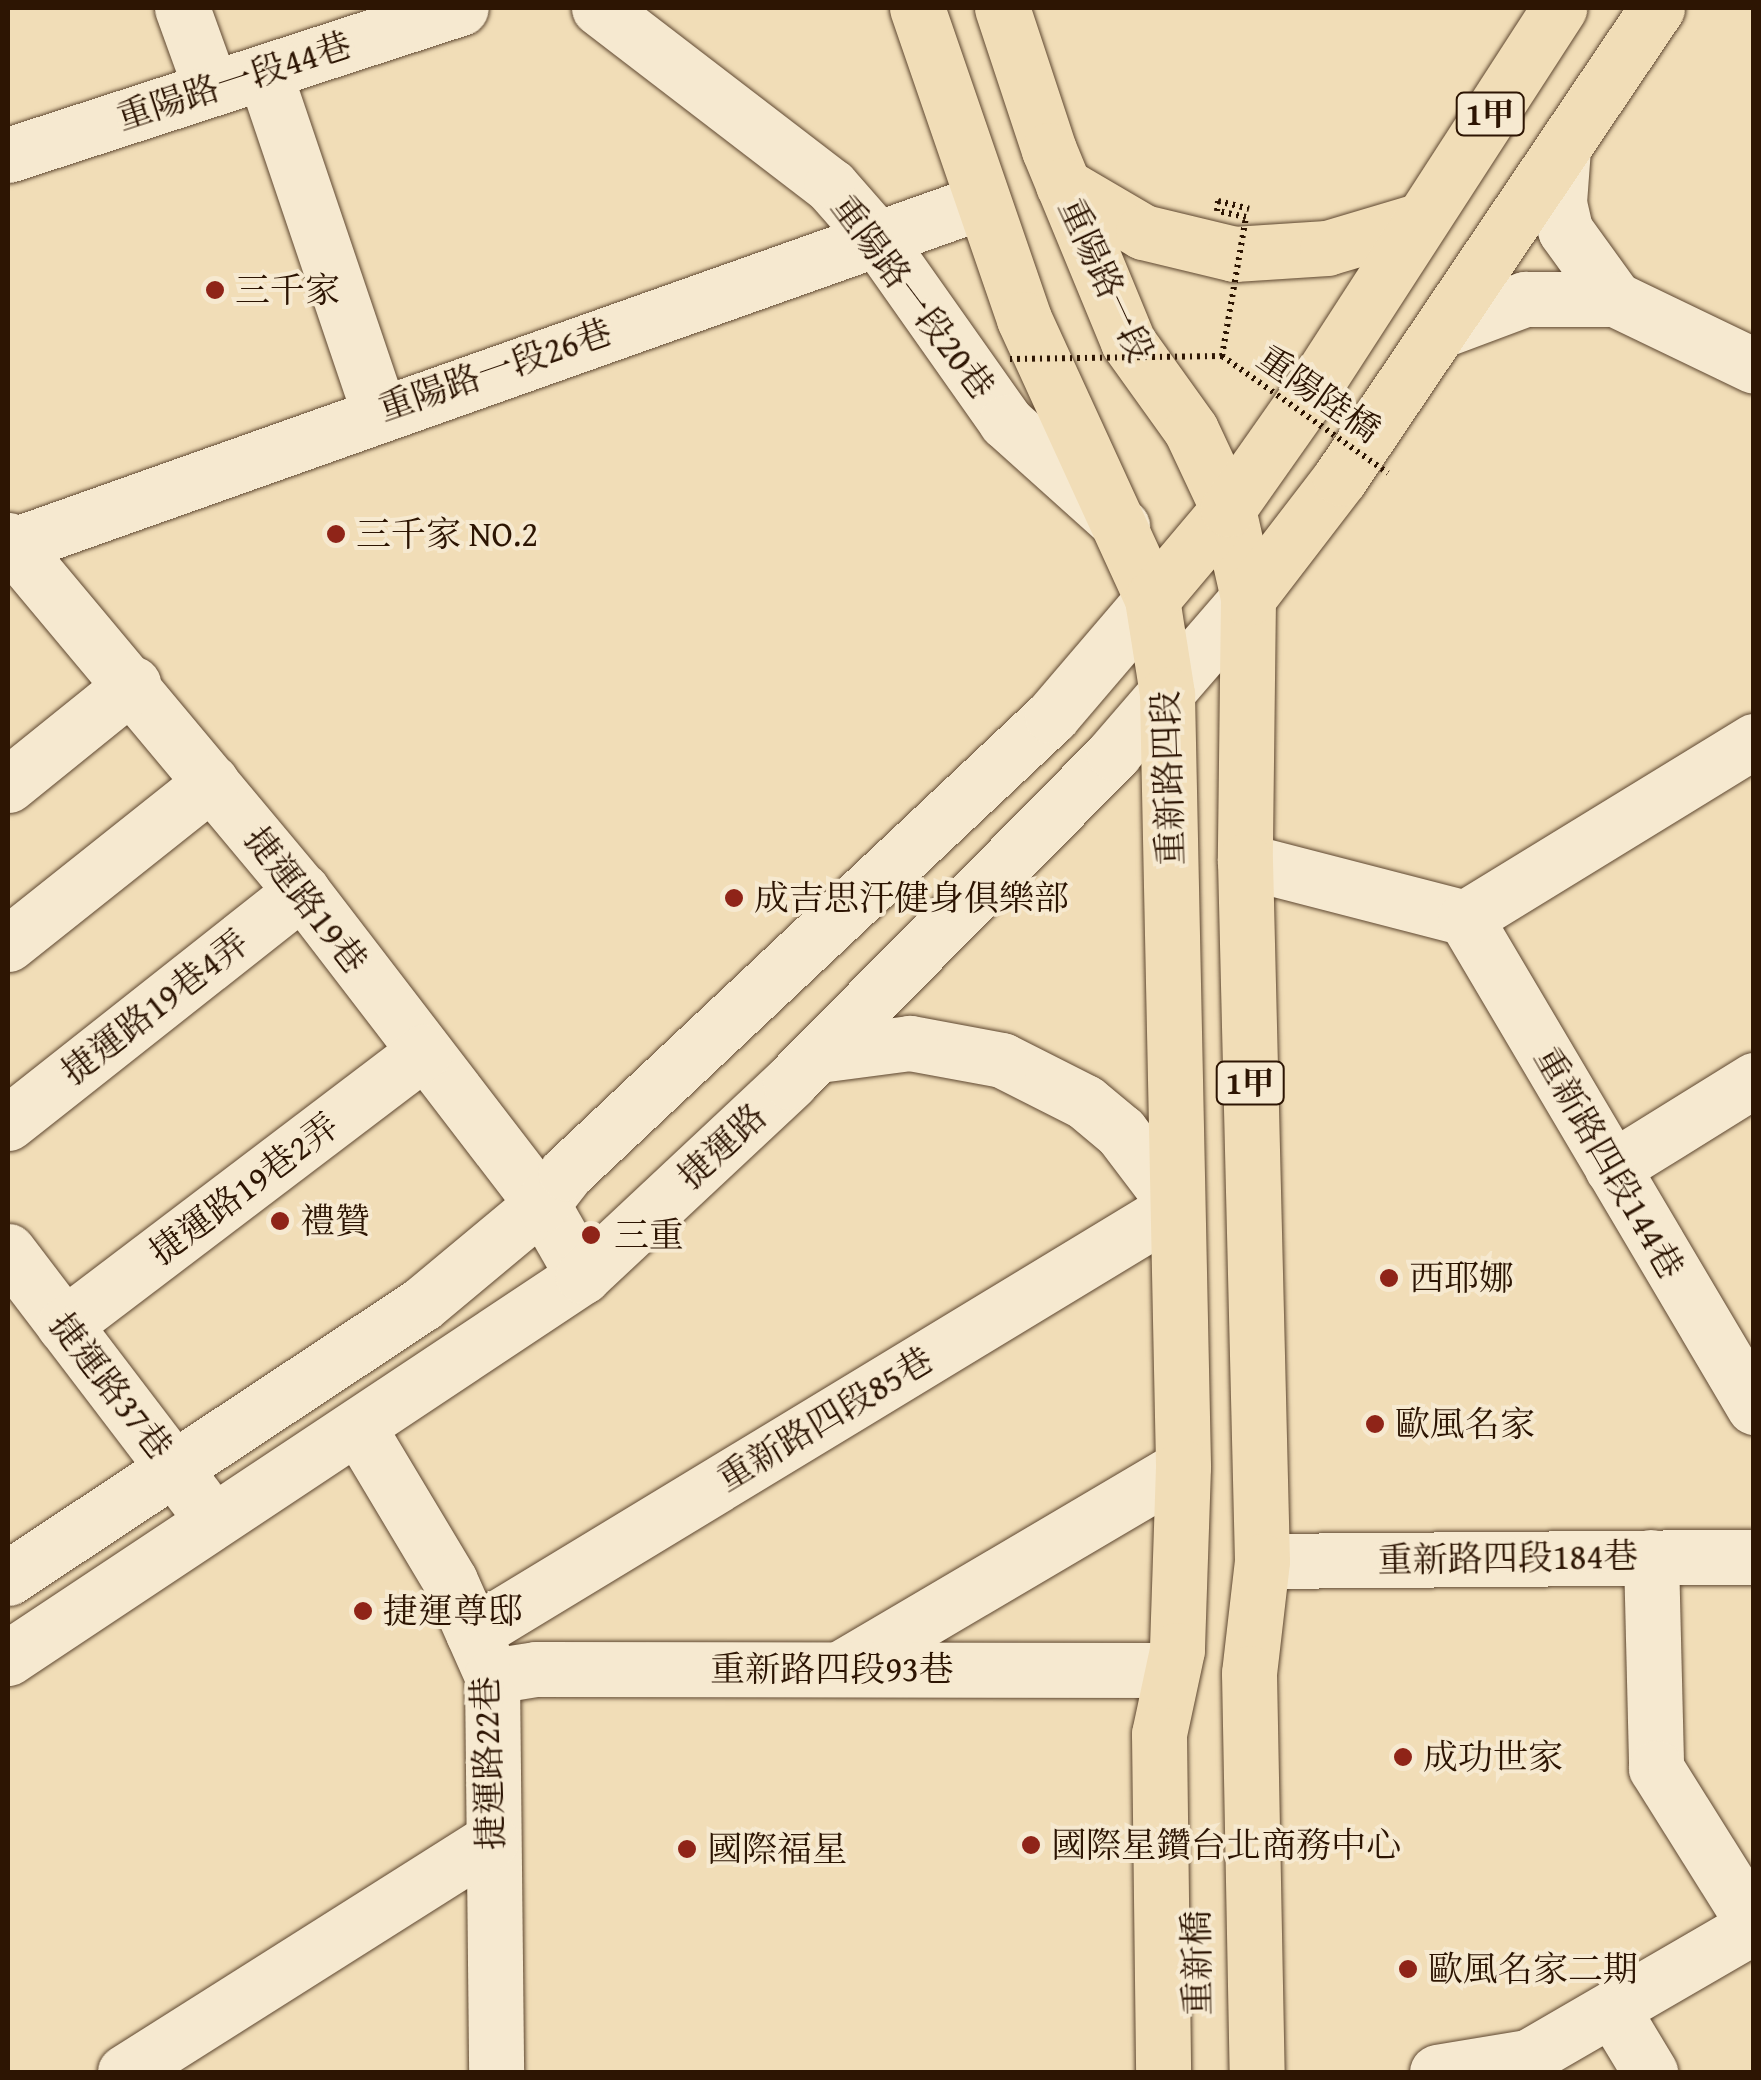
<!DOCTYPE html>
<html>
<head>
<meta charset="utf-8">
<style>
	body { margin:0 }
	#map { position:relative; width:1761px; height:2080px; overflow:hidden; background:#f1ddb7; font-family:"Gentium Book Plus","Noto Serif TC",serif }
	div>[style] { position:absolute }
	.roads { filter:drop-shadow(0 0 2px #5e4730) drop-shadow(0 0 2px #5e4730) }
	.minor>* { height:55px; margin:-27.5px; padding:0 27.5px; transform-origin:27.5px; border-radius:27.5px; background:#f6e9d0 }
	.major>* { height:55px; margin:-27.5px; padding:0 27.5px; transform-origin:27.5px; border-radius:27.5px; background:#f1ddb7 }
	.path-bridge>* { height:6px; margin-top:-3px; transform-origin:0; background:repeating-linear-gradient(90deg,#2d1503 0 2.5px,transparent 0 7.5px) }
	.dots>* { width:28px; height:28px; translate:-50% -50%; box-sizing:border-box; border:5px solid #f6e9d0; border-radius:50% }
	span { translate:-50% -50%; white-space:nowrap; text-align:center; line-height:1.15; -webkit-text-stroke:8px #f6e9d0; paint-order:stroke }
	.shield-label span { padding:2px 8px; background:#f6e9d0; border:2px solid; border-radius:8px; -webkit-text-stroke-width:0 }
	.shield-label { font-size:32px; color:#2d1503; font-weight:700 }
	.street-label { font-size:35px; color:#2d1503 }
	.poi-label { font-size:35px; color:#2d1503 }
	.left { translate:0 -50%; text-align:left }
	.frame { position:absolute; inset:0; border:10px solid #2d1503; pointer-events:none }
</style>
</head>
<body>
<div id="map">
	<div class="roads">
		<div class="minor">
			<div style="left:182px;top:8px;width:85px;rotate:70.1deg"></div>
			<div style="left:599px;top:8px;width:292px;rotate:37.5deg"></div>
			<div style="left:831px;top:186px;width:67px;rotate:48.7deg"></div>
			<div style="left:875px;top:236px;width:228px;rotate:54.8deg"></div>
			<div style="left:1006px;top:422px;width:156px;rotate:41.9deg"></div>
			<div style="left:264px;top:72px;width:358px;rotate:71.3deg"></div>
			<div style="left:1563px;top:148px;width:55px;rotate:94.2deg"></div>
			<div style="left:1559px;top:203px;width:28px;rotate:77deg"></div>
			<div style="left:1565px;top:230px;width:85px;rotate:54.1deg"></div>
			<div style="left:8px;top:155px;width:476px;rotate:-18deg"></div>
			<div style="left:1442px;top:330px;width:89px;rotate:-20.5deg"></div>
			<div style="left:1525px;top:299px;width:90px"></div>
			<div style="left:1615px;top:299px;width:154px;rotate:25.7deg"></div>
			<div style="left:8px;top:540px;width:458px;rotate:50.1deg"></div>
			<div style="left:302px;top:891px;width:394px;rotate:52.5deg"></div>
			<div style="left:542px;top:1204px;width:83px;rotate:60.3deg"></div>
			<div style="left:11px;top:546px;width:1029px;rotate:-19.53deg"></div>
			<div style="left:8px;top:785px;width:161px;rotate:-38.9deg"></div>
			<div style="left:1245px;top:861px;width:227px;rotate:14.5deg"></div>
			<div style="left:1465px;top:918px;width:568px;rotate:59.42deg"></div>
			<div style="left:1465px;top:918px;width:339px;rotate:-31.5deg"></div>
			<div style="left:8px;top:944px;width:260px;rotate:-38.5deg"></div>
			<div style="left:8px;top:1123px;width:375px;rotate:-38.3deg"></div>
			<div style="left:1612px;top:1168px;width:167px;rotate:-31.8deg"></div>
			<div style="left:8px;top:1251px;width:312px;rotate:52.7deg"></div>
			<div style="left:64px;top:1325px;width:452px;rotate:-37.2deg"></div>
			<div style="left:358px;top:1427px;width:179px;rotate:59.1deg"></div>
			<div style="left:450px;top:1581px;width:104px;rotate:66.1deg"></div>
			<div style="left:492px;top:1676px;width:396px;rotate:89.4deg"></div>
			<div style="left:1651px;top:1557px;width:211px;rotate:88.6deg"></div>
			<div style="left:1656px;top:1768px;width:184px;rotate:57.9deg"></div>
			<div style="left:1262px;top:1561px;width:492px;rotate:-0.5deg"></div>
			<div style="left:8px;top:1578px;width:496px;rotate:-33.5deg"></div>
			<div style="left:422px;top:1304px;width:156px;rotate:-39.8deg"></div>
			<div style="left:542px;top:1204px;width:39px;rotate:-52deg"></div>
			<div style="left:566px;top:1173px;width:667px;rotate:-43.24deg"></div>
			<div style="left:1052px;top:716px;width:154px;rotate:-49.5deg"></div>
			<div style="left:473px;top:1633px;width:823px;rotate:-31.24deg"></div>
			<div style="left:1177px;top:1206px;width:93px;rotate:-127.1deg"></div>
			<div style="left:1121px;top:1132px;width:47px;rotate:-140.2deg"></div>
			<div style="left:1085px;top:1102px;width:93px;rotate:-153.2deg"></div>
			<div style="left:1002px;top:1060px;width:94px;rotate:-169.5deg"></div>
			<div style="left:910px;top:1043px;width:94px;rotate:172.6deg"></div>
			<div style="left:8px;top:1658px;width:690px;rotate:-33.6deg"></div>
			<div style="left:583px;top:1276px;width:284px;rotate:-43.1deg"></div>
			<div style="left:790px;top:1082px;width:462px;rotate:-45.4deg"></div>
			<div style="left:1114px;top:753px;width:205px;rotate:-49.2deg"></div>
			<div style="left:843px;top:1667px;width:394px;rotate:-30.5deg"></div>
			<div style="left:492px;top:1676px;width:45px;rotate:-9deg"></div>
			<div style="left:536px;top:1669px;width:636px;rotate:0.09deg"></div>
			<div style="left:1612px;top:2009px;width:74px;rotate:58.9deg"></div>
			<div style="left:125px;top:2072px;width:433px;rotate:-32.3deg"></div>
			<div style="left:1437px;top:2072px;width:92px;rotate:-9.4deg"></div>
			<div style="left:1528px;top:2057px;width:261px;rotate:-30.1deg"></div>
		</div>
		<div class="major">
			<div style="left:917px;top:8px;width:329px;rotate:71deg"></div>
			<div style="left:1024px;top:319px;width:308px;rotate:65.4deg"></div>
			<div style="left:1152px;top:599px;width:96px;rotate:81deg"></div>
			<div style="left:1167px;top:694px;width:773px;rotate:88.81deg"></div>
			<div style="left:1183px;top:1467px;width:183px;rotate:91.9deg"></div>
			<div style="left:1177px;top:1650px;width:86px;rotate:102.1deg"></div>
			<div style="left:1159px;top:1734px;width:338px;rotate:89.3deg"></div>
			<div style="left:1002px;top:8px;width:150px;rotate:71.7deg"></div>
			<div style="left:1049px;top:150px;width:208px;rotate:67.6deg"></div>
			<div style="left:1128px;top:342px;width:108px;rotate:54.4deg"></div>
			<div style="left:1191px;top:430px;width:87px;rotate:64.9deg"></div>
			<div style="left:1228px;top:509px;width:91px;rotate:77.3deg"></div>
			<div style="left:1248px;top:598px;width:263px;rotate:90.7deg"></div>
			<div style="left:1245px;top:861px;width:700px;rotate:88.61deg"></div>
			<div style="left:1262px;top:1561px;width:113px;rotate:96.6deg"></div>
			<div style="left:1249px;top:1673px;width:399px;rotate:88.9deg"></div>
			<div style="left:1063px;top:185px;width:93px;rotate:30.4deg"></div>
			<div style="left:1143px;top:232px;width:94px;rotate:13.6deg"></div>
			<div style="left:1234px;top:254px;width:93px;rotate:-3.7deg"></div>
			<div style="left:1327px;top:248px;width:98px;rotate:-16.6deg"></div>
			<div style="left:1248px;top:598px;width:151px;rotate:-52.5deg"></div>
			<div style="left:1340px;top:478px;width:567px;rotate:-56deg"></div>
			<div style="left:1152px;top:599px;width:118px;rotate:-49.8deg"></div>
			<div style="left:1228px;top:509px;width:153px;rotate:-54.9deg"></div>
			<div style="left:1316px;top:384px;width:448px;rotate:-57.1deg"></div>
		</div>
	</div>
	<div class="path-bridge">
		<div style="left:1222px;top:356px;width:141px;rotate:-80.2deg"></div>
		<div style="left:1246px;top:217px;width:30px;rotate:-168deg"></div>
		<div style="left:1217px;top:211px;width:10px;rotate:-84deg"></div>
		<div style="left:1218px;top:201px;width:32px;rotate:14deg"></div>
		<div style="left:1010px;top:359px;width:212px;rotate:-0.8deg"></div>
		<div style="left:1222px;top:356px;width:203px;rotate:35.2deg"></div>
	</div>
	<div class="dots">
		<div style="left:215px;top:290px;background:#8f2418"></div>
		<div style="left:336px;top:534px;background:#8f2418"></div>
		<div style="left:734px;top:898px;background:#8f2418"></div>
		<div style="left:280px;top:1221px;background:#8f2418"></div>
		<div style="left:591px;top:1235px;background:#8f2418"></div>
		<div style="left:1389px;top:1278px;background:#8f2418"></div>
		<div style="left:1375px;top:1424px;background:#8f2418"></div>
		<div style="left:363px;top:1611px;background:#8f2418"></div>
		<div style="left:1403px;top:1757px;background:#8f2418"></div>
		<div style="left:1031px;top:1845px;background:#8f2418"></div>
		<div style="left:687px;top:1849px;background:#8f2418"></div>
		<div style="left:1408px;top:1969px;background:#8f2418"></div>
	</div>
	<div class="shield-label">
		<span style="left:1490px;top:114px">1甲</span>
		<span style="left:1250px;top:1083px">1甲</span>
	</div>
	<div class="street-label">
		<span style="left:234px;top:81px;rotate:-18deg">重陽路一段44巷</span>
		<span style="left:1106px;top:280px;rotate:65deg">重陽路一段</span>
		<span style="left:913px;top:297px;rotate:53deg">重陽路一段20巷</span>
		<span style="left:495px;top:370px;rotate:-19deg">重陽路一段26巷</span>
		<span style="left:1319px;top:394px;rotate:35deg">重陽陸橋</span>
		<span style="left:1168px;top:778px;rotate:-92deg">重新路四段</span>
		<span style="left:306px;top:900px;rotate:52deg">捷運路19巷</span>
		<span style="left:155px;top:1007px;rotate:-38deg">捷運路19巷4弄</span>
		<span style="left:722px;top:1146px;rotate:-43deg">捷運路</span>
		<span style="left:1609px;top:1163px;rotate:60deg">重新路四段144巷</span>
		<span style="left:244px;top:1189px;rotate:-37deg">捷運路19巷2弄</span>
		<span style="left:111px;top:1386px;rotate:52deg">捷運路37巷</span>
		<span style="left:825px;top:1419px;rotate:-31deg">重新路四段85巷</span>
		<span style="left:1508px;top:1558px;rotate:-1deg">重新路四段184巷</span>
		<span style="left:832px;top:1669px">重新路四段93巷</span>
		<span style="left:488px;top:1763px;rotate:-92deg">捷運路22巷</span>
		<span style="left:1197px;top:1963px;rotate:-91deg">重新橋</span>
	</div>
	<div class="poi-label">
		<span class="left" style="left:235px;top:290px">三千家</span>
		<span class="left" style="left:356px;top:534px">三千家 NO.2</span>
		<span class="left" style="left:754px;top:898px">成吉思汗健身俱樂部</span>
		<span class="left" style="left:300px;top:1221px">禮贊</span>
		<span class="left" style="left:614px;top:1235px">三重</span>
		<span class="left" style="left:1409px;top:1278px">西耶娜</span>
		<span class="left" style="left:1395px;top:1424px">歐風名家</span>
		<span class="left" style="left:383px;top:1611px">捷運尊邸</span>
		<span class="left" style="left:1423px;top:1757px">成功世家</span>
		<span class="left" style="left:1051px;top:1845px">國際星鑽台北商務中心</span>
		<span class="left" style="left:707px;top:1849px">國際福星</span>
		<span class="left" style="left:1428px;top:1969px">歐風名家二期</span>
	</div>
	<div class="frame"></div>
</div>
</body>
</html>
